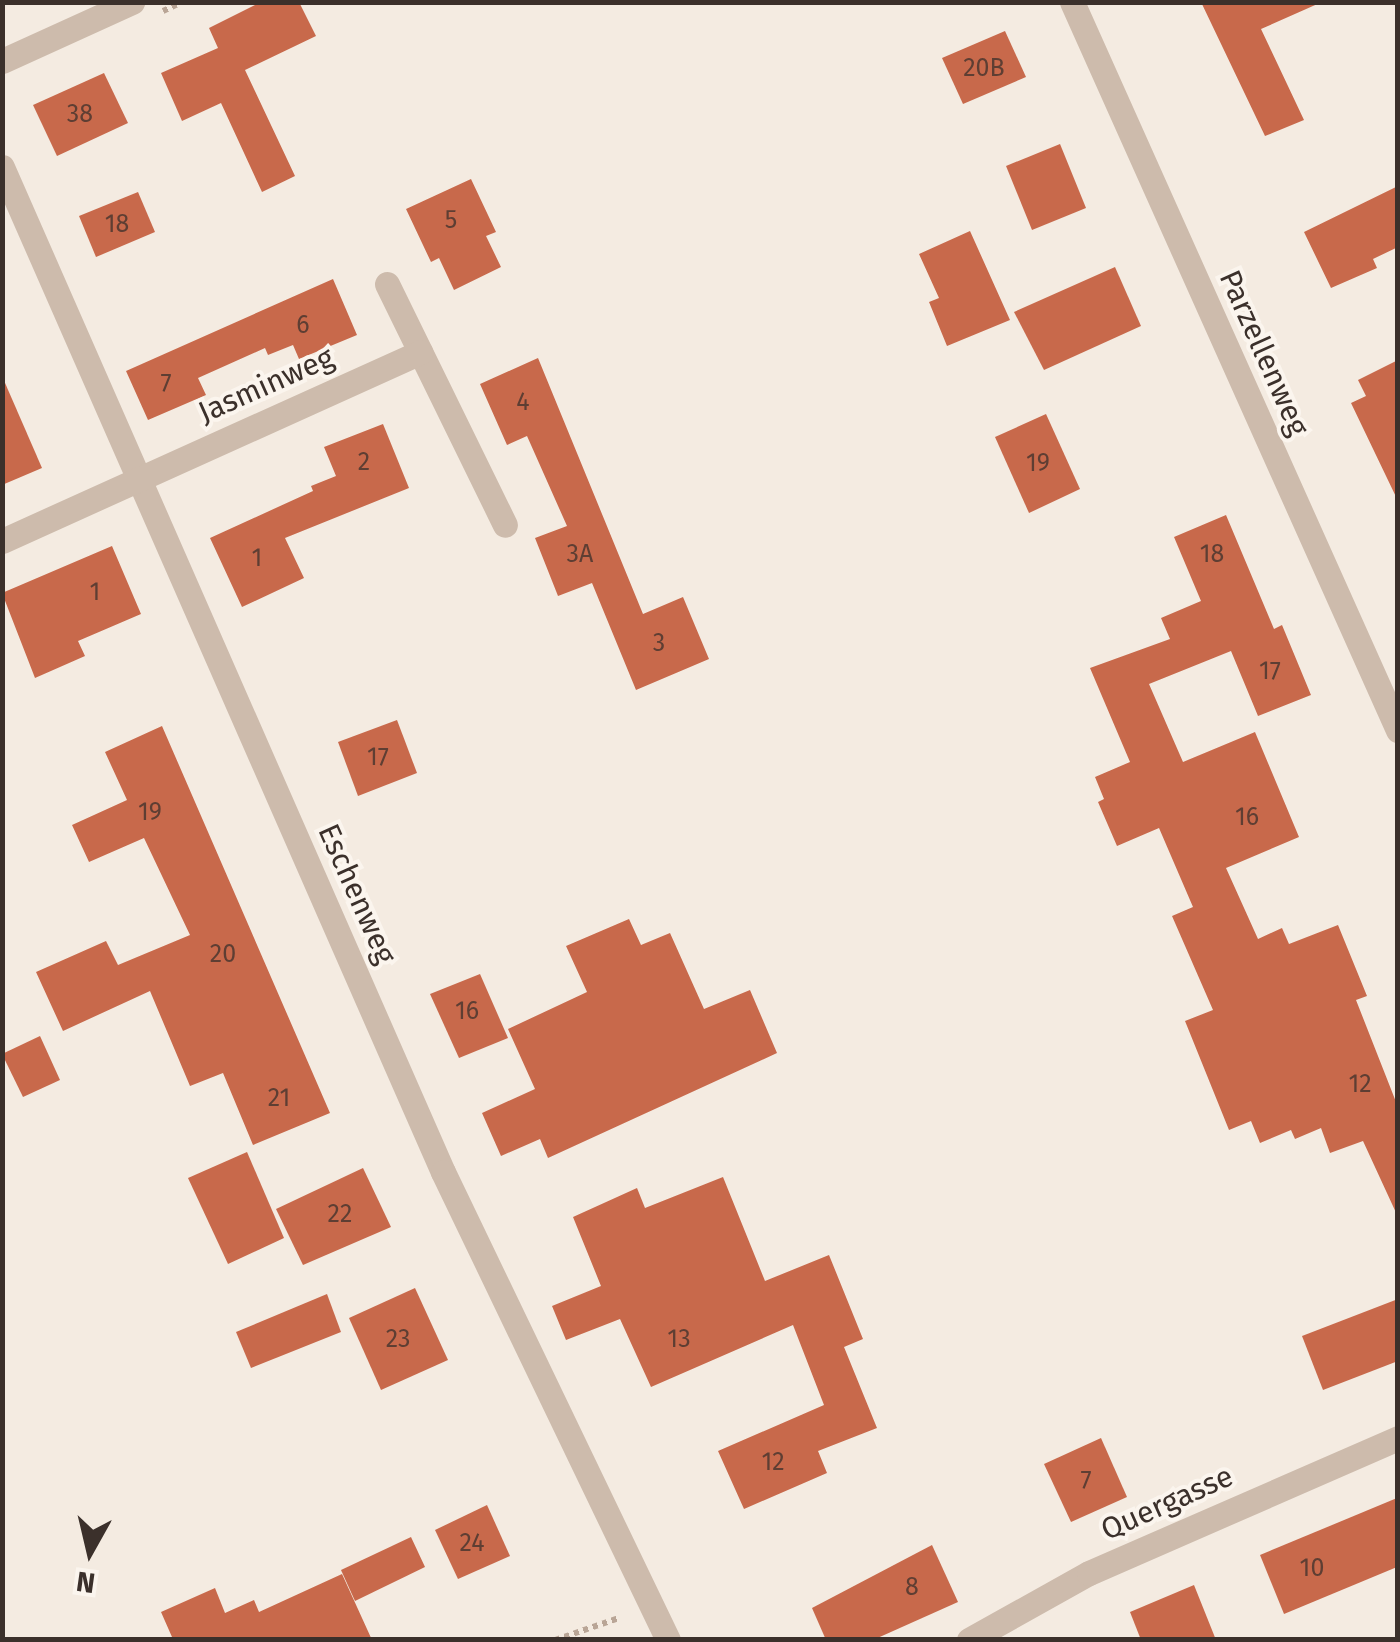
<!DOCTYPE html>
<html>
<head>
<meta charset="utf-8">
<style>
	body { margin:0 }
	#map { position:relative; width:1400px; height:1642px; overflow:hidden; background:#f4ebe1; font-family:"Fira Sans",sans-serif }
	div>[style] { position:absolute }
	.building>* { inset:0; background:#c8694b }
	.path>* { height:6px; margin-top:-3px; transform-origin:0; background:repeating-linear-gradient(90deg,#b9a596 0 5px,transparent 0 10px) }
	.minor>* { height:25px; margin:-12.5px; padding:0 12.5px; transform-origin:12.5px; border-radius:12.5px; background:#cdbbac }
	span { translate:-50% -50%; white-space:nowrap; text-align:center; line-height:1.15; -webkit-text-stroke:8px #fbf5ee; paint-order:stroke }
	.number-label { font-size:25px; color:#5e3e33 }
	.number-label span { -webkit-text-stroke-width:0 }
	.street-label { font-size:30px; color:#3b302b }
	.frame { position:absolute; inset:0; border:5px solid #3b302b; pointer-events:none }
	.north { position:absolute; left:40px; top:1502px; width:100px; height:100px; -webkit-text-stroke:8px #fbf5ee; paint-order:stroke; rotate:188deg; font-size:28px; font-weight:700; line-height:40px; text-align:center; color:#3b302b }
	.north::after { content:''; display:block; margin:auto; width:35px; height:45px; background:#3b302b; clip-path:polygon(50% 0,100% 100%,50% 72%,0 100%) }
</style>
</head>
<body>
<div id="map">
	<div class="building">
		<div style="clip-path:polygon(261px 2px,299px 2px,316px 36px,245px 70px,295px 176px,262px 192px,221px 103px,182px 121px,161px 73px,218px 48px,209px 28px)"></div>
		<div style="clip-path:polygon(1201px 2px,1322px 2px,1261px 29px,1304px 120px,1265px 136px)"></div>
		<div style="clip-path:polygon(1005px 31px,1026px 77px,963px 104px,942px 58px)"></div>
		<div style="clip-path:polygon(104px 73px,128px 123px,57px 156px,33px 105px)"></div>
		<div style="clip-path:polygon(1060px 144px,1086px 208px,1032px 230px,1006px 166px)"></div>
		<div style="clip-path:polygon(471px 179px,496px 232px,486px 236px,501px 267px,454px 290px,439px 258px,431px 262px,406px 209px)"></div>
		<div style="clip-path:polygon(1398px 186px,1398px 247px,1373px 259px,1377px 268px,1331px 288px,1304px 232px)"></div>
		<div style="clip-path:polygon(138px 192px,155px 232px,96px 257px,79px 216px)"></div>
		<div style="clip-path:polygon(970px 231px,1010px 320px,947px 346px,929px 302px,939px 298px,919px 254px)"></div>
		<div style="clip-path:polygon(1115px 267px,1141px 326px,1044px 370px,1014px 312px)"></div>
		<div style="clip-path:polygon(333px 279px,357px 335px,299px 359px,293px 345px,268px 355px,265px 348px,198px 378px,206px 395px,148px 420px,126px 371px)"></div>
		<div style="clip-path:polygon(538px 358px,643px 614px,683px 597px,709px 659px,636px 690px,592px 583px,558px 596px,535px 538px,567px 526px,527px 436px,507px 445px,480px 384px)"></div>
		<div style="clip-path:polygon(1398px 360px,1398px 501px,1351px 403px,1366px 396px,1358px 380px)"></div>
		<div style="clip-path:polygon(2px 376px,42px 468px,2px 485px)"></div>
		<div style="clip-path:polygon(1046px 414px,1080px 489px,1029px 513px,995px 437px)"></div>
		<div style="clip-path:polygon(383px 424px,409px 488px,285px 538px,304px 578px,242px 607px,210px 538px,313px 491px,311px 486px,336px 476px,324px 447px)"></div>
		<div style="clip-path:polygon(1226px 515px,1274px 629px,1282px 625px,1311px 695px,1258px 716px,1231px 651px,1149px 684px,1183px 762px,1255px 732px,1299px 837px,1226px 868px,1258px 939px,1282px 928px,1289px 944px,1338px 925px,1367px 996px,1356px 1000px,1398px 1107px,1398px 1217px,1363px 1141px,1330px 1153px,1321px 1128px,1295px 1139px,1291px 1130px,1260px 1143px,1251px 1121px,1229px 1130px,1185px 1021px,1213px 1010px,1172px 916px,1193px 907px,1159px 828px,1117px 846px,1098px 802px,1104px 799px,1095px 777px,1130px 762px,1090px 668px,1170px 639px,1161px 618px,1201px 601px,1174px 537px)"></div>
		<div style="clip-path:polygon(112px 546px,141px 614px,78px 641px,85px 656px,35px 678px,2px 593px)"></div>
		<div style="clip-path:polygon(397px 720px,417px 773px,358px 796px,338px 742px)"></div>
		<div style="clip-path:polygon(162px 726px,330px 1113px,253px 1145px,223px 1073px,190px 1086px,150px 991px,63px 1031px,36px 972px,106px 941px,118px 965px,190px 935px,144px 838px,89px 862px,72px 825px,127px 800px,105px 752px)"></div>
		<div style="clip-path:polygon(629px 919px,641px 945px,670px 933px,704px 1009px,750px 990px,777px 1053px,548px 1158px,540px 1139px,501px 1156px,482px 1113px,535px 1089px,508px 1029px,587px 992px,566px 946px)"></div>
		<div style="clip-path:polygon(480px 974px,508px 1038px,459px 1058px,430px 994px)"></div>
		<div style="clip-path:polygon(40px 1036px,60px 1080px,23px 1097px,2px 1054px)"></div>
		<div style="clip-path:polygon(247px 1152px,284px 1238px,228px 1264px,188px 1178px)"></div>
		<div style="clip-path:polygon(363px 1168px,391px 1227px,303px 1265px,276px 1209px)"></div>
		<div style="clip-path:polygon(723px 1177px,765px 1281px,829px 1255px,863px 1339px,844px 1347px,877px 1428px,818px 1451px,827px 1473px,744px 1509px,718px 1451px,824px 1405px,793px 1325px,651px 1387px,620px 1319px,566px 1340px,552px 1306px,601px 1286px,573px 1217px,637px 1188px,645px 1208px)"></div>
		<div style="clip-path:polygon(415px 1288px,448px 1360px,381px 1390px,349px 1318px)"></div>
		<div style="clip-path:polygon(327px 1294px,341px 1332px,251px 1368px,236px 1332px)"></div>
		<div style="clip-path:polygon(1398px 1299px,1398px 1361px,1323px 1390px,1302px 1336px)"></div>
		<div style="clip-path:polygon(1101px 1438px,1127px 1497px,1071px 1522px,1044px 1464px)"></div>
		<div style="clip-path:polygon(1397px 1498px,1397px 1567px,1284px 1614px,1260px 1555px)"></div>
		<div style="clip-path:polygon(487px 1505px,510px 1556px,458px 1579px,435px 1530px)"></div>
		<div style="clip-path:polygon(411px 1537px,425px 1567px,355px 1601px,341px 1570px)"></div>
		<div style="clip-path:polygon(932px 1545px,958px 1602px,873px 1640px,826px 1640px,812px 1608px)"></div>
		<div style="clip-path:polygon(342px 1574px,372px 1640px,167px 1640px,172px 1637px,161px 1612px,215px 1588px,225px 1613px,254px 1600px,259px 1612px)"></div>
		<div style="clip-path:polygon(1194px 1585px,1216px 1640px,1141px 1640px,1130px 1612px)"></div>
	</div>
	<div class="path">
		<div style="left:163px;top:11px;width:21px;rotate:-25deg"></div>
		<div style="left:555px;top:1640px;width:68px;rotate:-19deg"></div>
	</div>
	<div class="minor">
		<div style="left:1072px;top:2px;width:798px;rotate:65.88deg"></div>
		<div style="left:2px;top:61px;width:143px;rotate:-24.4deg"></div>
		<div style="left:2px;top:167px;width:1097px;rotate:66.31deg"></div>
		<div style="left:443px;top:1172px;width:519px;rotate:64.32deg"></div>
		<div style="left:387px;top:284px;width:268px;rotate:63.9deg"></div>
		<div style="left:2px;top:541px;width:459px;rotate:-24.3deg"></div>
		<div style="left:969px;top:1640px;width:137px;rotate:-29.2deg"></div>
		<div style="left:1089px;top:1573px;width:337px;rotate:-23.6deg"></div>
	</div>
	<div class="number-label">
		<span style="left:984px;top:68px">20B</span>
		<span style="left:80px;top:114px">38</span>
		<span style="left:451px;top:220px">5</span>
		<span style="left:117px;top:224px">18</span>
		<span style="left:303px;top:325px">6</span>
		<span style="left:166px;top:383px">7</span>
		<span style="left:523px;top:402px">4</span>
		<span style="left:364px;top:462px">2</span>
		<span style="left:1038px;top:463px">19</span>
		<span style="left:580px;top:554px">3A</span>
		<span style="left:1212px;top:554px">18</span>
		<span style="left:257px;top:558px">1</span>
		<span style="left:95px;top:592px">1</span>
		<span style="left:659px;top:643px">3</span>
		<span style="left:1270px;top:671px">17</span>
		<span style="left:378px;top:757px">17</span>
		<span style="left:150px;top:812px">19</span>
		<span style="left:1247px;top:817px">16</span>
		<span style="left:223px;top:954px">20</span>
		<span style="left:467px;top:1011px">16</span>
		<span style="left:1360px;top:1084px">12</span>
		<span style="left:279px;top:1098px">21</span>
		<span style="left:340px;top:1214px">22</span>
		<span style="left:398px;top:1339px">23</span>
		<span style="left:679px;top:1339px">13</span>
		<span style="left:773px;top:1462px">12</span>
		<span style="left:1086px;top:1480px">7</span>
		<span style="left:472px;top:1543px">24</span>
		<span style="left:1312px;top:1568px">10</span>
		<span style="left:912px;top:1587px">8</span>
	</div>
	<div class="street-label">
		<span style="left:1264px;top:353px;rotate:66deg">Parzellenweg</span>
		<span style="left:266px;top:385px;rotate:-24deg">Jasminweg</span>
		<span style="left:357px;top:894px;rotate:66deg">Eschenweg</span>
		<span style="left:1167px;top:1503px;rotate:-24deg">Quergasse</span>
	</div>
	<div class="frame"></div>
	<div class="north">N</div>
</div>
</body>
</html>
